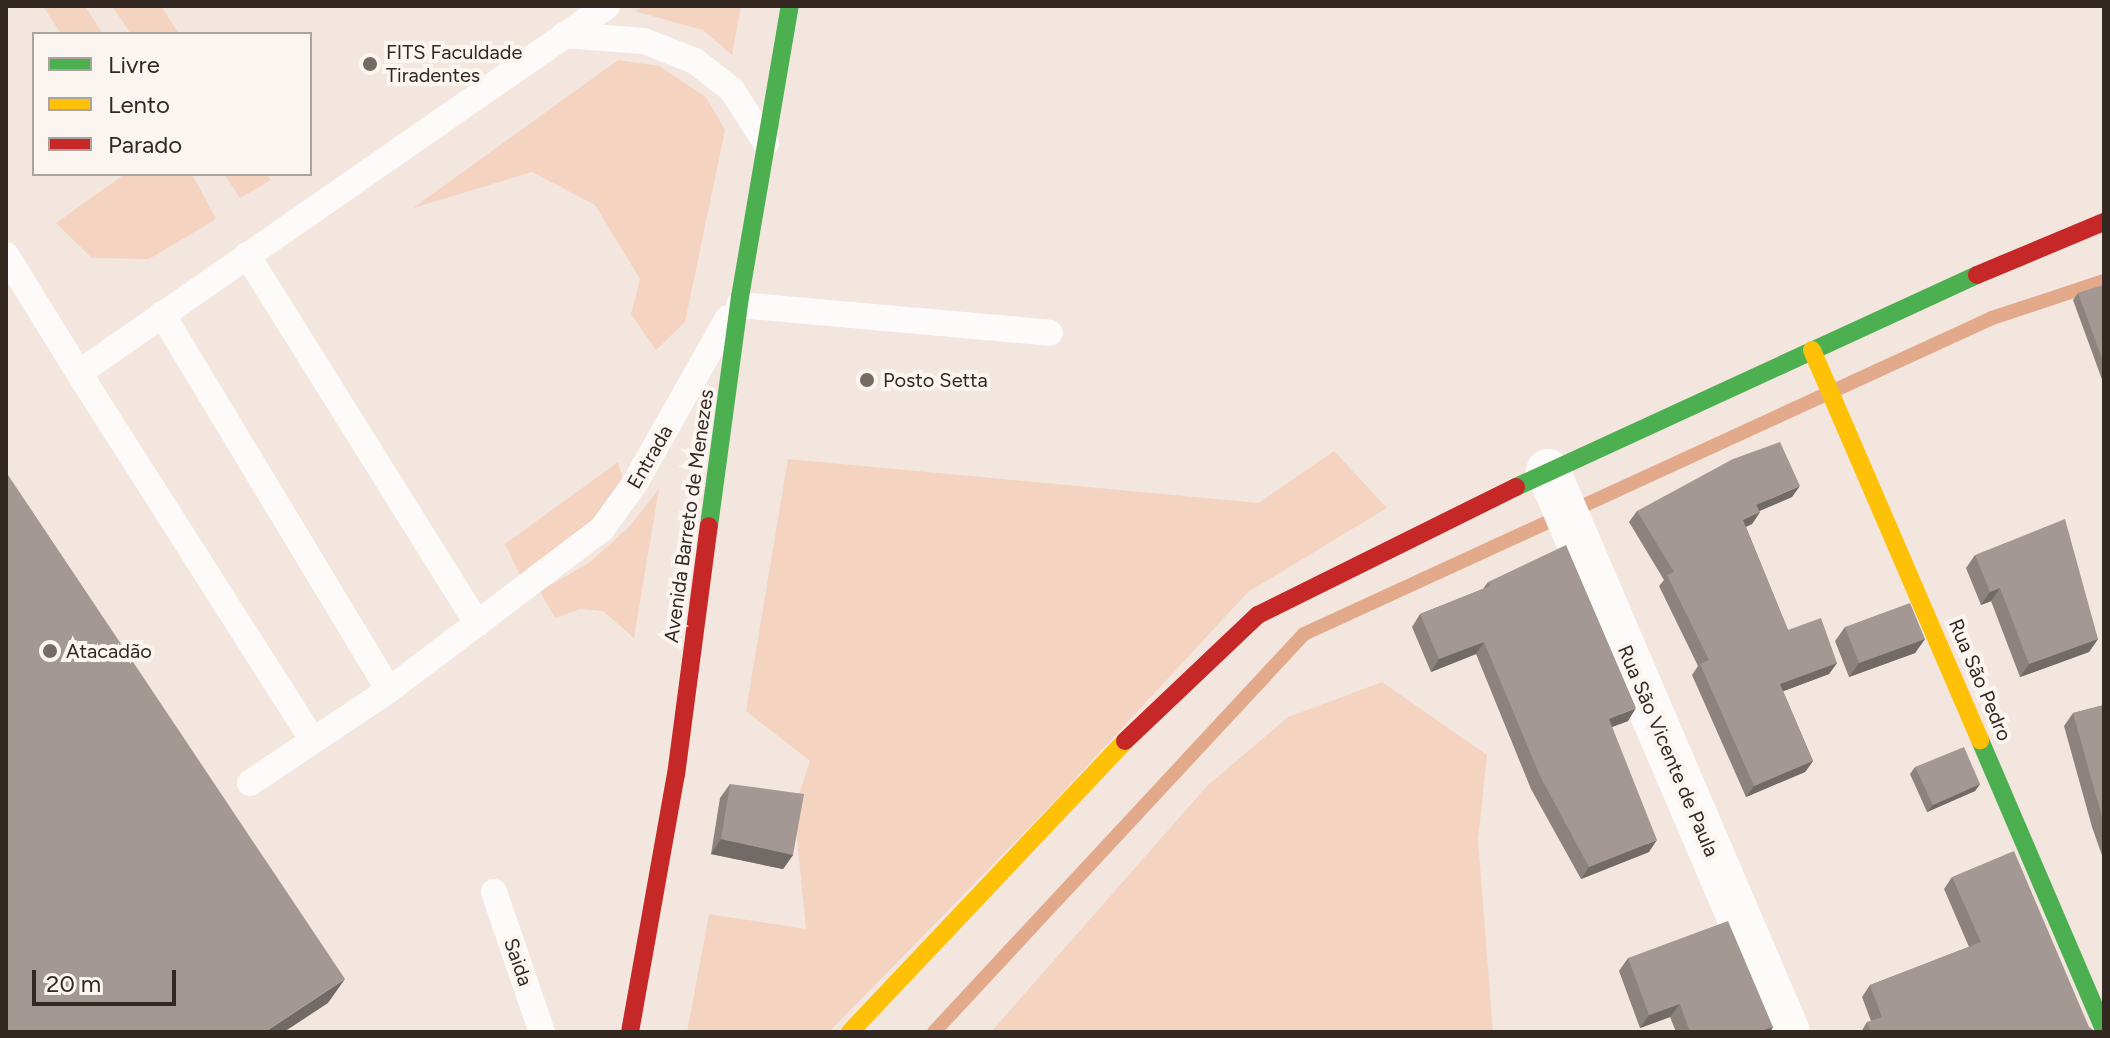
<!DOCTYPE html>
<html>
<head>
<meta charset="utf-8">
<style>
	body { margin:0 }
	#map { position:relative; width:2110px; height:1038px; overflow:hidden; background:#f3e6df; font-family:Figtree,sans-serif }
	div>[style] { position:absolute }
	.green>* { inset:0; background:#f4d3c1 }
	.stream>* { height:14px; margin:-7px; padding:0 7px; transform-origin:7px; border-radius:7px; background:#e2aa8a }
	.lane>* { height:26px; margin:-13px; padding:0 13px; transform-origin:13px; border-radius:13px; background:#fdfbfa }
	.street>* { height:44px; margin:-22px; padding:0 22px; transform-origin:22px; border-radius:22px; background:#fdfbfa }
	.fast>* { height:18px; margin:-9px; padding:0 9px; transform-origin:9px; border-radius:9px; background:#4caf50 }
	.slow>* { height:18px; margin:-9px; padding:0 9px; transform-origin:9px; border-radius:9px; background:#ffc107 }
	.jam>* { height:18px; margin:-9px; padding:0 9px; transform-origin:9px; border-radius:9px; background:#c62828 }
	.wall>* { inset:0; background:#8c837e }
	.shaded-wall>* { inset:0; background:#726a67 }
	.building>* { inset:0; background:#a39893 }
	.dots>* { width:22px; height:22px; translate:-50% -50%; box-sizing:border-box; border:4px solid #fbf5f1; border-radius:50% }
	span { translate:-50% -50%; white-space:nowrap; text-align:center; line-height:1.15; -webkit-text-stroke:8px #fbf5f1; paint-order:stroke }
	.poi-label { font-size:20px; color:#332822 }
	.left { translate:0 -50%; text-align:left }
	.street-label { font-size:20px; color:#332822 }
	.frame { position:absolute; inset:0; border:8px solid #332822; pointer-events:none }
	.legend { position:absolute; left:32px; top:32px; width:280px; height:144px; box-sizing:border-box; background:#fbf5f1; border:2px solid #aba39e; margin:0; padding:10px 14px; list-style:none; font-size:24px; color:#332822 }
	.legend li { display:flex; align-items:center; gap:16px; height:40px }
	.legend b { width:40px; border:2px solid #aba39e }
	.scale { position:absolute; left:32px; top:970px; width:144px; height:36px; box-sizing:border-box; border:4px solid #332822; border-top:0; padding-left:10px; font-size:24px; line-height:28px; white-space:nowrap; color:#332822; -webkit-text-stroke:6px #fbf5f1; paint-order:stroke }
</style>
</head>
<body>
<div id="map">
	<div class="green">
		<div style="clip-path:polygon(43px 6px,85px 6px,103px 34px,61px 34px)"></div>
		<div style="clip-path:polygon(112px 6px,161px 6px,179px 34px,131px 34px)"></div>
		<div style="clip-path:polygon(645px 6px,741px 6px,732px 55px,703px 30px,634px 11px)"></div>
		<div style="clip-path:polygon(618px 60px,659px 66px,706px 97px,725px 130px,685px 322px,656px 350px,631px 314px,640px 279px,595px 205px,532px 172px,413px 208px)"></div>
		<div style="clip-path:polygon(125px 174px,192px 174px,216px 219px,149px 259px,92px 258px,56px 223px)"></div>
		<div style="clip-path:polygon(224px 174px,267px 174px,271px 180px,240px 198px)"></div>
		<div style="clip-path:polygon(1334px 451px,1387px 508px,1248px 592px,1050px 806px,829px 1032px,687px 1032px,709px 914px,806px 929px,794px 809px,810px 761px,746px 711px,788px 459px,1259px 503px)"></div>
		<div style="clip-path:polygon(618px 462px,626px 493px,522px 579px,505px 544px)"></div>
		<div style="clip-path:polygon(659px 489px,634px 638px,603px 611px,580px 609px,555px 618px,540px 591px,589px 563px,628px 528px)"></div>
		<div style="clip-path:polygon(1382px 682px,1487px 755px,1478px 840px,1493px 1032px,991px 1032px,1207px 786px,1288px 717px)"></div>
	</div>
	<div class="stream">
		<div style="left:934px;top:1032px;width:543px;rotate:-47.09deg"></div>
		<div style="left:1304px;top:634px;width:757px;rotate:-24.67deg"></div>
		<div style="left:1992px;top:318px;width:118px;rotate:-18.3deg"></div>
	</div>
	<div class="lane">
		<div style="left:564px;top:35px;width:80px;rotate:4.3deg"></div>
		<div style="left:644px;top:41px;width:55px;rotate:21.4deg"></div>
		<div style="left:695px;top:61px;width:47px;rotate:38.1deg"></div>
		<div style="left:732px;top:90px;width:63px;rotate:57.3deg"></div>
		<div style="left:6px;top:255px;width:139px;rotate:58.3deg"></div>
		<div style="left:247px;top:255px;width:435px;rotate:58deg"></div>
		<div style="left:739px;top:305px;width:312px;rotate:5.1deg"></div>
		<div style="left:162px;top:314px;width:439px;rotate:58.9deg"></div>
		<div style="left:312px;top:739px;width:434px;rotate:-122.5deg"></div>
		<div style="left:79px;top:373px;width:643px;rotate:-34.8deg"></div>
		<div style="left:250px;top:783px;width:167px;rotate:-33.8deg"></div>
		<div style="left:389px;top:690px;width:267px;rotate:-37.1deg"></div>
		<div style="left:602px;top:529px;width:57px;rotate:-54.3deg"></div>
		<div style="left:635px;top:483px;width:189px;rotate:-60.6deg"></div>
		<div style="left:494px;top:892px;width:148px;rotate:71.1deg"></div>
	</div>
	<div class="street">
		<div style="left:1548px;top:471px;width:610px;rotate:66.84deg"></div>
	</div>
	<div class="fast">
		<div style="left:1516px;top:487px;width:507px;rotate:-24.7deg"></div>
		<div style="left:709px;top:526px;width:231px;rotate:-82.3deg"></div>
		<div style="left:740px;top:297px;width:295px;rotate:-80.3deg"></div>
		<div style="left:1980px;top:740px;width:314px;rotate:66.8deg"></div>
	</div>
	<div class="slow">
		<div style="left:1812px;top:350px;width:425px;rotate:66.7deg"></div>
		<div style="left:850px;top:1032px;width:400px;rotate:-46.6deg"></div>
	</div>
	<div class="jam">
		<div style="left:1977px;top:275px;width:138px;rotate:-22.7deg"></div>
		<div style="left:1125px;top:741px;width:183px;rotate:-43.5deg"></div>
		<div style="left:1258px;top:615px;width:288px;rotate:-26.4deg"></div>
		<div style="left:630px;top:1032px;width:261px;rotate:-79.9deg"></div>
		<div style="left:676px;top:775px;width:251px;rotate:-82.5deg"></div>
	</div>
	<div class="wall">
		<div style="clip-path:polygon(2104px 285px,2104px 385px,2073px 300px,2078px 293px)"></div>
		<div style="clip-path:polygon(1792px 497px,1759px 511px,1760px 512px,1752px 524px,1746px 527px,1788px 630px,1837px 663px,1829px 674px,1783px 691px,1813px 761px,1805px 772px,1746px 797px,1692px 675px,1698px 666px,1659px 586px,1664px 580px,1629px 522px,1637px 511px)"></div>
		<div style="clip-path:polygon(1975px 555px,2098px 639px,2089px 652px,2020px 677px,1991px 601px,1981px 605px,1966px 568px)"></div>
		<div style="clip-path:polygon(1488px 582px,1628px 721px,1612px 727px,1649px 852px,1581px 879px,1531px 789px,1476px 654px,1431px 672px,1412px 627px,1420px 614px,1483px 589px)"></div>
		<div style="clip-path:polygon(1845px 627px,1925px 639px,1915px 653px,1849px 677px,1835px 641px)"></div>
		<div style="clip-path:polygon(2104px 705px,2104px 861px,2092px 827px,2064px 726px,2073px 713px)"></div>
		<div style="clip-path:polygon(1915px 767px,1980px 784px,1975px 791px,1927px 812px,1910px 774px)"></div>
		<div style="clip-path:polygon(730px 784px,793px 855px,783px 869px,711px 854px,720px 798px)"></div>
		<div style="clip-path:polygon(1952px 877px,2089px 1027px,2095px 1032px,1861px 1032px,1867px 1022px,1871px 1021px,1862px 997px,1870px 985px,1969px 947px,1944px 889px)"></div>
		<div style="clip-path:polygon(1628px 958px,1773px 1027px,1770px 1032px,1676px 1032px,1670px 1017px,1640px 1028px,1619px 971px)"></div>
	</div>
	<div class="shaded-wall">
		<div style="clip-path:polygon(1800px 486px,1792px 497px,1748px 516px,1756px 505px)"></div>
		<div style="clip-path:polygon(1760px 512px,1752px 524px,1735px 531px,1743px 520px)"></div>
		<div style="clip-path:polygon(2000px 588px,1991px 601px,1981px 605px,1990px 592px)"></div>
		<div style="clip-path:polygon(1925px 639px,1915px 653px,1849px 677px,1859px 663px)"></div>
		<div style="clip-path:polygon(2098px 639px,2089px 652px,2020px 677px,2029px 664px)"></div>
		<div style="clip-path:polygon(1484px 642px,1476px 654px,1431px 672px,1439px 659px)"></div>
		<div style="clip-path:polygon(1837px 663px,1829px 674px,1773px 695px,1780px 684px)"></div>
		<div style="clip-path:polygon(1636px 708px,1628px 721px,1601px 731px,1609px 719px)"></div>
		<div style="clip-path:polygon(1813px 761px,1805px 772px,1746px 797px,1754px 786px)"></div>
		<div style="clip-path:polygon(1980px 784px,1975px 791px,1927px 812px,1933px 805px)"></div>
		<div style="clip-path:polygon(721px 839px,793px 855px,783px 869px,711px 854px)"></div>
		<div style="clip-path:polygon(1657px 840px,1649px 852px,1581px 879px,1589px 867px)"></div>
		<div style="clip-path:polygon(345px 979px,328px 1003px,284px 1032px,265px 1032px)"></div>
		<div style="clip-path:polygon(1680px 1004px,1670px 1017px,1640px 1028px,1649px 1015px)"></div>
		<div style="clip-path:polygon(1773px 1027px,1770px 1032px,1758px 1032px)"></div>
	</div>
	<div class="building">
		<div style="clip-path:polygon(2104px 285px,2104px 364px,2078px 293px)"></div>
		<div style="clip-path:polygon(1780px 442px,1800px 486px,1756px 505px,1760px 512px,1743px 520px,1788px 630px,1821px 618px,1837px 663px,1780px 684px,1813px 761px,1754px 786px,1700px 664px,1709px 660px,1667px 575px,1674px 572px,1637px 511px,1733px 459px)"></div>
		<div style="clip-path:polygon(6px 472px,345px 979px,265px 1032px,6px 1032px)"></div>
		<div style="clip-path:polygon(2065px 519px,2098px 639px,2029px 664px,2000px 588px,1990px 592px,1975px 555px)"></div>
		<div style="clip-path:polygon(1566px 545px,1636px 708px,1609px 719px,1657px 840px,1589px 867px,1540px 776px,1484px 642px,1439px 659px,1420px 614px,1490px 586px,1488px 582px)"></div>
		<div style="clip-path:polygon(1910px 603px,1925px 639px,1859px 663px,1845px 627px)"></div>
		<div style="clip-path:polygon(2104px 705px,2104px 824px,2073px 713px)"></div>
		<div style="clip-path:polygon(1964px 747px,1980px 784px,1933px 805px,1915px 767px)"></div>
		<div style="clip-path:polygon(730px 784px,804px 794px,793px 855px,721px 839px)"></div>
		<div style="clip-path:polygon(2014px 851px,2089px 1027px,2095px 1032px,1871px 1032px,1867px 1022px,1882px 1017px,1870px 985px,1981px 942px,1952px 877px)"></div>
		<div style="clip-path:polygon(1728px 921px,1773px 1027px,1758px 1032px,1690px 1032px,1680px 1004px,1649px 1015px,1628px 958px)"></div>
	</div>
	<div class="dots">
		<div style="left:370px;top:64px;background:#766a64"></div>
		<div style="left:867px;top:380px;background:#766a64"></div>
		<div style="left:50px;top:651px;background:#766a64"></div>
	</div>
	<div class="poi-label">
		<span class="left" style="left:386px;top:64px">FITS Faculdade<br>Tiradentes</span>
		<span class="left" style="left:883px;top:380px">Posto Setta</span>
		<span class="left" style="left:66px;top:651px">Atacadão</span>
	</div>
	<div class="street-label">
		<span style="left:650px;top:457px;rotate:-60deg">Entrada</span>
		<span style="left:689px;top:516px;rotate:-82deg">Avenida Barreto de Menezes</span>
		<span style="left:1980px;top:680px;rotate:67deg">Rua São Pedro</span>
		<span style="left:1668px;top:751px;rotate:67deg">Rua São Vicente de Paula</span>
		<span style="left:518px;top:962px;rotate:71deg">Saida</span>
	</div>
	<div class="frame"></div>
	<ul class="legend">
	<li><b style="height:10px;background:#4caf50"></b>Livre</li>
	<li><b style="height:10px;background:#ffc107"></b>Lento</li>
	<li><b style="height:10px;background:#c62828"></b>Parado</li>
	</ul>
	<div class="scale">20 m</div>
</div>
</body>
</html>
